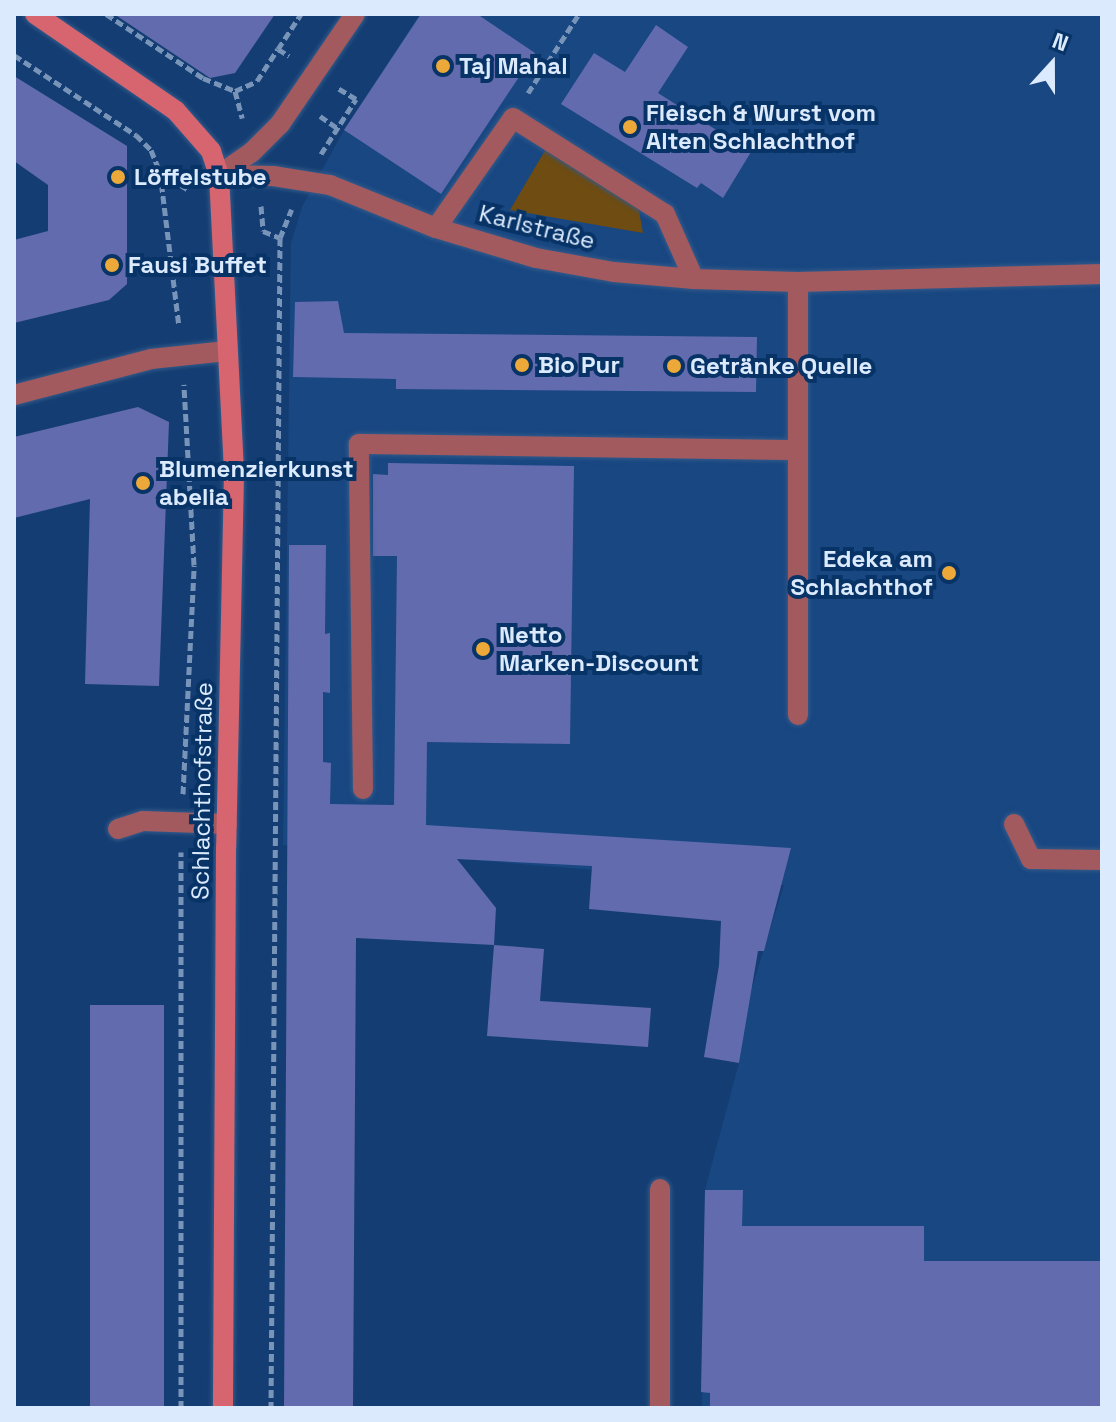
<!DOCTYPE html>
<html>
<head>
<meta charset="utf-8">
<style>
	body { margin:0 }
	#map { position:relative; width:1116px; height:1422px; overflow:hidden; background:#143e73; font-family:"Space Grotesk",sans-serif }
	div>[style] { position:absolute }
	.built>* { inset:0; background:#184782 }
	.green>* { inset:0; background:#6e4c12 }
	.building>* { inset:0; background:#626bad }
	.path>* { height:5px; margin-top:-2.5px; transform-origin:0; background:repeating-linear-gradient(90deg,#7894b8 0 8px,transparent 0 12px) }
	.roads { filter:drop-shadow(0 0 2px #345a89) drop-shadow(0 0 2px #345a89) }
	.service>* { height:20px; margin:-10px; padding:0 10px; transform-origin:10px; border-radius:10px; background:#a25a5f }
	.minor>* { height:20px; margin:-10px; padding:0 10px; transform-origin:10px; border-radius:10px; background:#a25a5f }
	.secondary>* { height:20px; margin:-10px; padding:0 10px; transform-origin:10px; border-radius:10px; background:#d76570 }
	.dots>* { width:22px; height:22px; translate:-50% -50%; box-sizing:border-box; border:4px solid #073367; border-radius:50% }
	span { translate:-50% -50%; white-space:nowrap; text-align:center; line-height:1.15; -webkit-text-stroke:8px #073367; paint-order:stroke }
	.poi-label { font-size:24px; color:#dbeafd; font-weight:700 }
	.left { translate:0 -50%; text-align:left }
	.right { translate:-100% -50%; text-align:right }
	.street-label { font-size:24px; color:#dbeafd }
	.frame { position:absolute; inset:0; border:16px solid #dbeafd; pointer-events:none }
	.north { position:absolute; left:1012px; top:24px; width:80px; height:80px; -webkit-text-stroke:6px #073367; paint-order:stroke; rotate:21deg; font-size:22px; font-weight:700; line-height:32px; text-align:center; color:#dbeafd }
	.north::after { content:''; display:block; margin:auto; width:28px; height:36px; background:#dbeafd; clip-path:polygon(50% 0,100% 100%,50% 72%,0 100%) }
</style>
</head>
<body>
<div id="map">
	<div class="built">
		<div style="clip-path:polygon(420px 14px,1102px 14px,1102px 1408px,702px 1408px,705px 1190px,739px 1063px,750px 994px,784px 885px,283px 845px,291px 244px,302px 207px,344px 130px)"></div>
	</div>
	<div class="green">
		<div style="clip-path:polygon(547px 147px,637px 200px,643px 233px,510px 210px)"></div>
	</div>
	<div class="building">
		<div style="clip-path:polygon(114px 14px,275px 14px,235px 73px,210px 78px)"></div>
		<div style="clip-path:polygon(421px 14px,477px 14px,535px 53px,441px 194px,344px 130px)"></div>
		<div style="clip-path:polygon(656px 25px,688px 47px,658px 93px,751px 152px,723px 198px,701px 183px,697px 188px,561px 104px,594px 53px,625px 72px)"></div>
		<div style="clip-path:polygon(14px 76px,127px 146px,127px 284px,109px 300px,14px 323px,14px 240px,48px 231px,48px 185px,14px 161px)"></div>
		<div style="clip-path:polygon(338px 301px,344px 333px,757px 337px,756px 392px,396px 389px,396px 379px,293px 377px,295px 302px)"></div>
		<div style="clip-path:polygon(138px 407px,169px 422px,159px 686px,85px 684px,90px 499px,14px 518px,14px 437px)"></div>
		<div style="clip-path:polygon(388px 463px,574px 466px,570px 744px,427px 742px,426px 825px,791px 848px,764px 951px,758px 951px,739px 1063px,704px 1057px,719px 965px,721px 921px,589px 909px,592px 866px,457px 859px,496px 908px,494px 945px,356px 938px,353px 1408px,284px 1408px,289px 545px,326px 545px,325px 634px,330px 633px,330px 693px,323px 692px,323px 762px,331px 763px,330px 804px,394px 805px,397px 556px,373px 556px,373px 474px,388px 475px)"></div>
		<div style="clip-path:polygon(494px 945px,544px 949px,540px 1001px,651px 1008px,648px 1047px,487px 1036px)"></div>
		<div style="clip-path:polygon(90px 1005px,164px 1005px,164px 1408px,90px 1408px)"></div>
		<div style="clip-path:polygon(705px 1190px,743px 1190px,742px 1226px,924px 1226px,924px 1261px,1102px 1261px,1102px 1408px,714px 1408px,710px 1406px,710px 1393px,701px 1392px)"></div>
	</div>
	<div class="path">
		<div style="left:106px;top:14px;width:116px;rotate:33.4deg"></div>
		<div style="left:203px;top:78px;width:35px;rotate:22deg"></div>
		<div style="left:235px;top:91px;width:28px;rotate:75deg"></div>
		<div style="left:278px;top:49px;width:42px;rotate:-56.7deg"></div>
		<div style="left:14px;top:55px;width:146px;rotate:33.3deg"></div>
		<div style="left:136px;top:135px;width:21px;rotate:45deg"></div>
		<div style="left:151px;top:150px;width:24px;rotate:68deg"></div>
		<div style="left:160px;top:172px;width:155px;rotate:83deg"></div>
		<div style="left:235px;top:91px;width:24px;rotate:-24deg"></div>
		<div style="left:257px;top:81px;width:38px;rotate:-57deg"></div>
		<div style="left:278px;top:49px;width:13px;rotate:32deg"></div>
		<div style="left:528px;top:93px;width:94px;rotate:-57.2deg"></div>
		<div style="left:320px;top:116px;width:21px;rotate:35deg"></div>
		<div style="left:321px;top:154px;width:65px;rotate:-57.5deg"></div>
		<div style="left:356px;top:99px;width:21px;rotate:-149deg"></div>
		<div style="left:160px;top:172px;width:34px;rotate:32deg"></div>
		<div style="left:261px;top:206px;width:25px;rotate:85deg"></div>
		<div style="left:263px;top:231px;width:18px;rotate:22deg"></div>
		<div style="left:280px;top:238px;width:1170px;rotate:90.44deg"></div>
		<div style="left:280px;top:238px;width:31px;rotate:-68deg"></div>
		<div style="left:183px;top:794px;width:229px;rotate:-87.2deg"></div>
		<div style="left:194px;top:565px;width:181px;rotate:-93.2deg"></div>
		<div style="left:181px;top:1408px;width:556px;rotate:-90deg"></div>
	</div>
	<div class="roads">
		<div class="service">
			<div style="left:436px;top:228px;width:134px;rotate:-55deg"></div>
			<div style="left:513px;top:118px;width:180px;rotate:32.3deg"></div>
			<div style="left:665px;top:214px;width:71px;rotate:66deg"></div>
			<div style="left:798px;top:715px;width:433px;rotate:-90deg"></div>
			<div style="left:363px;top:789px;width:345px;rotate:-90.7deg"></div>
			<div style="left:359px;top:444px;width:438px;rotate:0.8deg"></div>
			<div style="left:1014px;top:824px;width:39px;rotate:64deg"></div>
			<div style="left:1031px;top:859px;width:71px;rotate:0.8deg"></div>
			<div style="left:118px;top:829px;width:26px;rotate:-18deg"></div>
			<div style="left:143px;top:821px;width:84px;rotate:2deg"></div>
		</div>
		<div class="minor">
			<div style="left:219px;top:175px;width:54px;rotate:1.1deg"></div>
			<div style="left:273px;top:176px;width:58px;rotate:9deg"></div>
			<div style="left:330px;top:185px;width:114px;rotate:22.1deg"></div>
			<div style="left:436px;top:228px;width:104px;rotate:16.7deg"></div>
			<div style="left:536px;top:258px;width:79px;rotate:10.2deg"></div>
			<div style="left:614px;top:272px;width:80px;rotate:5deg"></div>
			<div style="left:694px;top:279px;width:104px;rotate:1.7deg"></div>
			<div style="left:798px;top:282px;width:304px;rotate:-1.5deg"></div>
			<div style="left:219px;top:175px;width:39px;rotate:-35deg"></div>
			<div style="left:251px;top:153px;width:41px;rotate:-45deg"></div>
			<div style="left:280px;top:124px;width:133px;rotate:-55.7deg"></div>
			<div style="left:14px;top:395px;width:142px;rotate:-14.7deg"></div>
			<div style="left:151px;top:359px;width:76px;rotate:-6deg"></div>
			<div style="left:660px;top:1189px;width:219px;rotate:90deg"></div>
		</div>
		<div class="secondary">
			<div style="left:35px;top:14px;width:171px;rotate:34.5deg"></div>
			<div style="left:176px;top:111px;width:53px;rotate:48.8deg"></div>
			<div style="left:211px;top:151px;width:25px;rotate:72deg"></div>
			<div style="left:219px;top:175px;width:299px;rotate:87.1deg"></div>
			<div style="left:234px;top:474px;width:373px;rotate:91.2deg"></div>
			<div style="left:226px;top:847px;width:561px;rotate:90.31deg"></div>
		</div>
	</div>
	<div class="dots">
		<div style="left:443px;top:66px;background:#eca93a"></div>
		<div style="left:630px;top:127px;background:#eca93a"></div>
		<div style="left:118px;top:177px;background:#eca93a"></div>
		<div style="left:112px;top:265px;background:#eca93a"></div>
		<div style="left:522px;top:365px;background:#eca93a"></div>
		<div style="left:674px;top:366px;background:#eca93a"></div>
		<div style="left:143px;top:483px;background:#eca93a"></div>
		<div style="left:949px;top:573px;background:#eca93a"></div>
		<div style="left:483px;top:649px;background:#eca93a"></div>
	</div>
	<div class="poi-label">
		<span class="left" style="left:459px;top:66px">Taj Mahal</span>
		<span class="left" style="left:646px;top:127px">Fleisch &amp; Wurst vom<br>Alten Schlachthof</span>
		<span class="left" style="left:134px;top:177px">Löffelstube</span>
		<span class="left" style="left:128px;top:265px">Fausi Buffet</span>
		<span class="left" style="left:538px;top:365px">Bio Pur</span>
		<span class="left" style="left:690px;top:366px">Getränke Quelle</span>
		<span class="left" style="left:159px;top:483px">Blumenzierkunst<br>abelia</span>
		<span class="right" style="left:933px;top:573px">Edeka am<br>Schlachthof</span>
		<span class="left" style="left:499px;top:649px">Netto<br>Marken-Discount</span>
	</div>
	<div class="street-label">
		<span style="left:537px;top:227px;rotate:14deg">Karlstraße</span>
		<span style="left:202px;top:791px;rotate:-89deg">Schlachthofstraße</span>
	</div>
	<div class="frame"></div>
	<div class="north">N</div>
</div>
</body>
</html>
